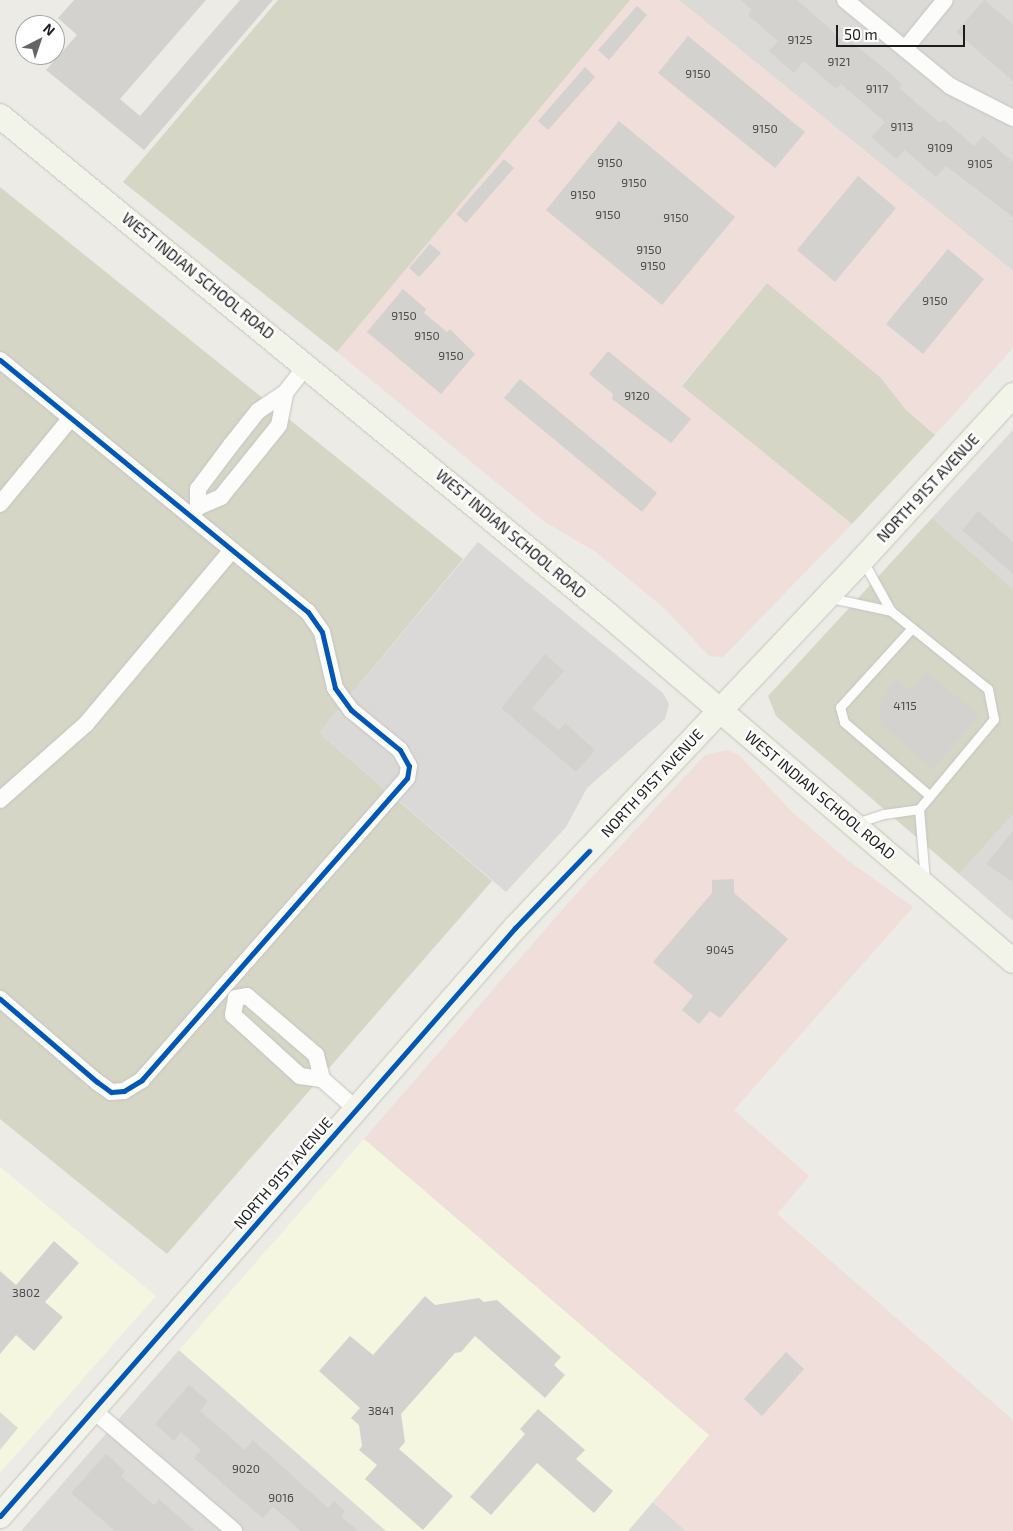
<!DOCTYPE html>
<html>
<head>
<meta charset="utf-8">
<style>
	body { margin:0 }
	#map { position:relative; width:1013px; height:1531px; overflow:hidden; background:#ecebe5; font-family:"Exo 2",sans-serif }
	div>[style] { position:absolute }
	.residential>* { inset:0; background:#dbdad7 }
	.commercial>* { inset:0; background:#efded9 }
	.education>* { inset:0; background:#f5f6e0 }
	.religious>* { inset:0; background:#dad9d7 }
	.construction>* { inset:0; background:#d5d6c6 }
	.parking>* { inset:0; background:#dadad7 }
	.building>* { inset:0; background:#d4d2ce }
	.roads { filter:drop-shadow(0 0 1px #c4c4c1) drop-shadow(0 0 1px #c4c4c1) }
	.lane>* { height:9px; margin:-4.5px; padding:0 4.5px; transform-origin:4.5px; border-radius:4.5px; background:#fcfcfb }
	.street>* { height:16px; margin:-8px; padding:0 8px; transform-origin:8px; border-radius:8px; background:#fcfcfb }
	.secondary>* { height:24px; margin:-12px; padding:0 12px; transform-origin:12px; border-radius:12px; background:#f3f4e9 }
	.cycleway>* { height:5px; margin:-2.5px; padding:0 2.5px; transform-origin:2.5px; border-radius:2.5px; background:#0057b8 }
	span { translate:-50% -50%; white-space:nowrap; text-align:center; line-height:1.15; -webkit-text-stroke:5px #fff; paint-order:stroke }
	.number-label { font-size:12px; color:#4b4a49 }
	.number-label span { -webkit-text-stroke-width:0 }
	.street-label { font-size:15px; color:#1d1d1d }
	.north { position:absolute; left:15px; top:15px; width:50px; height:50px; box-sizing:border-box; background:#fff; border:1px solid #a5a5a5; border-radius:50%; rotate:41deg; font-size:14px; font-weight:700; line-height:20px; text-align:center; color:#1d1d1d }
	.north::after { content:''; display:block; margin:auto; width:18px; height:22px; background:#656563; clip-path:polygon(50% 0,100% 100%,50% 72%,0 100%) }
	.scale { position:absolute; left:836px; top:25px; width:129px; height:22px; box-sizing:border-box; border:2px solid #1d1d1d; border-top:0; padding-left:6px; font-size:15px; line-height:18px; white-space:nowrap; color:#1d1d1d; -webkit-text-stroke:4px #fff; paint-order:stroke }
</style>
</head>
<body>
<div id="map">
	<div class="residential">
		<div style="clip-path:polygon(679px 0,1013px 0,1013px 271px)"></div>
		<div style="clip-path:polygon(1013px 430px,1013px 589px,932px 518px)"></div>
		<div style="clip-path:polygon(1013px 814px,1013px 921px,959px 874px)"></div>
		<div style="clip-path:polygon(179px 1350px,386px 1531px,21px 1531px)"></div>
		<div style="clip-path:polygon(653px 1502px,686px 1531px,628px 1531px)"></div>
	</div>
	<div class="commercial">
		<div style="clip-path:polygon(630px 0,679px 0,1013px 271px,1013px 348px,935px 435px,906px 410px,881px 378px,767px 283px,682px 385px,852px 524px,723px 657px,709px 656px,665px 609px,596px 552px,545px 522px,337px 352px)"></div>
		<div style="clip-path:polygon(727px 750px,739px 755px,791px 811px,846px 859px,913px 907px,734px 1110px,809px 1176px,777px 1214px,1013px 1420px,1013px 1531px,686px 1531px,653px 1502px,709px 1435px,364px 1139px,568px 903px,705px 755px)"></div>
	</div>
	<div class="education">
		<div style="clip-path:polygon(364px 1139px,709px 1435px,628px 1531px,386px 1531px,179px 1350px)"></div>
		<div style="clip-path:polygon(0 1167px,156px 1296px,0 1473px)"></div>
	</div>
	<div class="religious">
		<div style="clip-path:polygon(478px 542px,663px 693px,669px 704px,665px 719px,587px 788px,566px 827px,506px 892px,319px 733px)"></div>
	</div>
	<div class="construction">
		<div style="clip-path:polygon(278px 0,630px 0,337px 352px,123px 182px)"></div>
		<div style="clip-path:polygon(0 187px,463px 559px,319px 733px,492px 881px,167px 1254px,0 1119px)"></div>
		<div style="clip-path:polygon(767px 283px,881px 378px,906px 410px,935px 435px,852px 524px,682px 386px)"></div>
		<div style="clip-path:polygon(932px 518px,1013px 589px,1013px 814px,959px 874px,776px 716px,768px 696px)"></div>
	</div>
	<div class="parking">
		<div style="clip-path:polygon(0 1412px,18px 1428px,0 1450px)"></div>
	</div>
	<div class="building">
		<div style="clip-path:polygon(74px 0,206px 0,120px 99px,140px 116px,240px 0,273px 0,144px 150px,46px 70px,77px 35px,58px 18px)"></div>
		<div style="clip-path:polygon(741px 0,797px 0,847px 44px,850px 41px,879px 64px,902px 84px,899px 88px,940px 123px,944px 120px,974px 146px,983px 136px,1013px 162px,1013px 217px,946px 166px,936px 177px,905px 150px,896px 159px,871px 137px,885px 122px,841px 84px,836px 89px,804px 61px,794px 73px,769px 51px,778px 41px,748px 15px,752px 10px)"></div>
		<div style="clip-path:polygon(984px 0,1013px 24px,1013px 81px,956px 32px)"></div>
		<div style="clip-path:polygon(637px 6px,647px 15px,609px 60px,598px 50px)"></div>
		<div style="clip-path:polygon(688px 36px,805px 132px,775px 168px,658px 73px)"></div>
		<div style="clip-path:polygon(585px 67px,595px 77px,548px 130px,538px 121px)"></div>
		<div style="clip-path:polygon(619px 121px,735px 217px,662px 305px,546px 210px)"></div>
		<div style="clip-path:polygon(504px 159px,514px 168px,466px 223px,456px 214px)"></div>
		<div style="clip-path:polygon(858px 176px,896px 208px,835px 282px,797px 250px)"></div>
		<div style="clip-path:polygon(430px 244px,441px 253px,419px 277px,409px 268px)"></div>
		<div style="clip-path:polygon(948px 249px,984px 279px,923px 354px,886px 324px)"></div>
		<div style="clip-path:polygon(403px 289px,426px 309px,424px 313px,447px 332px,450px 329px,475px 354px,441px 394px,367px 332px)"></div>
		<div style="clip-path:polygon(608px 351px,691px 419px,671px 443px,612px 399px,613px 394px,589px 374px)"></div>
		<div style="clip-path:polygon(520px 379px,657px 493px,642px 512px,504px 398px)"></div>
		<div style="clip-path:polygon(978px 511px,1013px 542px,1013px 574px,962px 530px)"></div>
		<div style="clip-path:polygon(545px 654px,564px 671px,532px 708px,559px 730px,565px 723px,595px 750px,576px 772px,501px 708px)"></div>
		<div style="clip-path:polygon(927px 671px,979px 716px,933px 769px,881px 724px,879px 703px,897px 679px,910px 691px)"></div>
		<div style="clip-path:polygon(1013px 831px,1013px 882px,986px 864px)"></div>
		<div style="clip-path:polygon(734px 879px,734px 893px,788px 939px,720px 1018px,710px 1011px,699px 1024px,682px 1010px,693px 996px,653px 962px,712px 893px,712px 880px)"></div>
		<div style="clip-path:polygon(54px 1241px,79px 1263px,45px 1302px,63px 1317px,34px 1351px,16px 1335px,0 1354px,0 1271px,16px 1285px)"></div>
		<div style="clip-path:polygon(425px 1296px,435px 1305px,479px 1298px,484px 1302px,497px 1300px,561px 1357px,554px 1365px,565px 1375px,545px 1398px,475px 1336px,461px 1352px,455px 1353px,401px 1414px,405px 1442px,399px 1449px,453px 1496px,423px 1530px,365px 1479px,377px 1465px,359px 1450px,362px 1446px,359px 1425px,351px 1418px,360px 1408px,319px 1371px,350px 1336px,373px 1355px)"></div>
		<div style="clip-path:polygon(786px 1352px,804px 1369px,762px 1416px,744px 1399px)"></div>
		<div style="clip-path:polygon(189px 1385px,208px 1401px,200px 1411px,245px 1450px,253px 1440px,328px 1508px,334px 1501px,345px 1511px,341px 1516px,358px 1531px,301px 1531px,273px 1507px,263px 1518px,238px 1497px,194px 1458px,201px 1450px,181px 1432px,174px 1441px,155px 1424px)"></div>
		<div style="clip-path:polygon(538px 1409px,585px 1450px,576px 1459px,613px 1491px,594px 1513px,537px 1463px,491px 1515px,470px 1497px,525px 1434px,520px 1429px)"></div>
		<div style="clip-path:polygon(106px 1454px,125px 1471px,121px 1476px,154px 1505px,159px 1499px,195px 1531px,115px 1531px,91px 1510px,71px 1493px)"></div>
	</div>
	<div class="roads">
		<div class="lane">
			<div style="left:863px;top:561px;width:57px;rotate:60.8deg"></div>
			<div style="left:891px;top:611px;width:124px;rotate:38.8deg"></div>
			<div style="left:988px;top:689px;width:31px;rotate:79deg"></div>
			<div style="left:994px;top:719px;width:117px;rotate:129.8deg"></div>
			<div style="left:919px;top:809px;width:72px;rotate:85.2deg"></div>
			<div style="left:831px;top:598px;width:61px;rotate:12.2deg"></div>
			<div style="left:912px;top:628px;width:107px;rotate:132.3deg"></div>
			<div style="left:840px;top:707px;width:16px;rotate:75deg"></div>
			<div style="left:844px;top:722px;width:113px;rotate:40.7deg"></div>
			<div style="left:856px;top:823px;width:29px;rotate:-18deg"></div>
			<div style="left:884px;top:814px;width:35px;rotate:-8deg"></div>
		</div>
		<div class="street">
			<div style="left:845px;top:0;width:136px;rotate:39.3deg"></div>
			<div style="left:950px;top:86px;width:71px;rotate:26.9deg"></div>
			<div style="left:905px;top:49px;width:63px;rotate:-50.8deg"></div>
			<div style="left:0;top:360px;width:398px;rotate:39.3deg"></div>
			<div style="left:308px;top:612px;width:24px;rotate:55deg"></div>
			<div style="left:322px;top:632px;width:57px;rotate:76.9deg"></div>
			<div style="left:335px;top:688px;width:27px;rotate:54deg"></div>
			<div style="left:351px;top:710px;width:63px;rotate:39.2deg"></div>
			<div style="left:400px;top:750px;width:18px;rotate:61deg"></div>
			<div style="left:409px;top:766px;width:12px;rotate:99deg"></div>
			<div style="left:407px;top:778px;width:402px;rotate:131.3deg"></div>
			<div style="left:142px;top:1080px;width:21px;rotate:149deg"></div>
			<div style="left:124px;top:1091px;width:13px;rotate:176deg"></div>
			<div style="left:111px;top:1092px;width:17px;rotate:-144deg"></div>
			<div style="left:97px;top:1082px;width:128px;rotate:-139.4deg"></div>
			<div style="left:0;top:504px;width:110px;rotate:-50.5deg"></div>
			<div style="left:198px;top:507px;width:18px;rotate:-90deg"></div>
			<div style="left:198px;top:489px;width:55px;rotate:-53.1deg"></div>
			<div style="left:231px;top:445px;width:43px;rotate:-51.5deg"></div>
			<div style="left:258px;top:411px;width:32px;rotate:-34deg"></div>
			<div style="left:285px;top:393px;width:36px;rotate:-52deg"></div>
			<div style="left:192px;top:515px;width:10px;rotate:-53deg"></div>
			<div style="left:198px;top:507px;width:25px;rotate:-23deg"></div>
			<div style="left:221px;top:497px;width:92px;rotate:-51.1deg"></div>
			<div style="left:279px;top:425px;width:33px;rotate:-79deg"></div>
			<div style="left:0;top:800px;width:115px;rotate:-41.5deg"></div>
			<div style="left:86px;top:724px;width:226px;rotate:-50deg"></div>
			<div style="left:236px;top:998px;width:17px;rotate:100deg"></div>
			<div style="left:233px;top:1015px;width:91px;rotate:42.3deg"></div>
			<div style="left:300px;top:1076px;width:22px;rotate:8deg"></div>
			<div style="left:322px;top:1079px;width:45px;rotate:41.4deg"></div>
			<div style="left:236px;top:998px;width:11px;rotate:-10deg"></div>
			<div style="left:247px;top:996px;width:91px;rotate:40.5deg"></div>
			<div style="left:316px;top:1055px;width:25px;rotate:76deg"></div>
			<div style="left:93px;top:1410px;width:186px;rotate:40.6deg"></div>
		</div>
		<div class="secondary">
			<div style="left:0;top:116px;width:784px;rotate:39.36deg"></div>
			<div style="left:606px;top:613px;width:535px;rotate:40.53deg"></div>
			<div style="left:0;top:1516px;width:782px;rotate:-48.79deg"></div>
			<div style="left:515px;top:928px;width:506px;rotate:-46.68deg"></div>
			<div style="left:862px;top:560px;width:224px;rotate:-47.5deg"></div>
		</div>
	</div>
	<div class="cycleway">
		<div style="left:0;top:360px;width:398px;rotate:39.3deg"></div>
		<div style="left:308px;top:612px;width:24px;rotate:55deg"></div>
		<div style="left:322px;top:632px;width:57px;rotate:76.9deg"></div>
		<div style="left:335px;top:688px;width:27px;rotate:54deg"></div>
		<div style="left:351px;top:710px;width:63px;rotate:39.2deg"></div>
		<div style="left:400px;top:750px;width:18px;rotate:61deg"></div>
		<div style="left:409px;top:766px;width:12px;rotate:99deg"></div>
		<div style="left:407px;top:778px;width:402px;rotate:131.3deg"></div>
		<div style="left:142px;top:1080px;width:21px;rotate:149deg"></div>
		<div style="left:124px;top:1091px;width:13px;rotate:176deg"></div>
		<div style="left:111px;top:1092px;width:17px;rotate:-144deg"></div>
		<div style="left:97px;top:1082px;width:128px;rotate:-139.4deg"></div>
		<div style="left:0;top:1516px;width:782px;rotate:-48.79deg"></div>
		<div style="left:515px;top:928px;width:107px;rotate:-46.1deg"></div>
	</div>
	<div class="number-label">
		<span style="left:800px;top:40px">9125</span>
		<span style="left:839px;top:62px">9121</span>
		<span style="left:698px;top:74px">9150</span>
		<span style="left:877px;top:89px">9117</span>
		<span style="left:902px;top:127px">9113</span>
		<span style="left:765px;top:129px">9150</span>
		<span style="left:940px;top:148px">9109</span>
		<span style="left:610px;top:163px">9150</span>
		<span style="left:980px;top:164px">9105</span>
		<span style="left:634px;top:183px">9150</span>
		<span style="left:583px;top:195px">9150</span>
		<span style="left:608px;top:215px">9150</span>
		<span style="left:676px;top:218px">9150</span>
		<span style="left:649px;top:250px">9150</span>
		<span style="left:653px;top:266px">9150</span>
		<span style="left:935px;top:301px">9150</span>
		<span style="left:404px;top:316px">9150</span>
		<span style="left:427px;top:336px">9150</span>
		<span style="left:451px;top:356px">9150</span>
		<span style="left:637px;top:396px">9120</span>
		<span style="left:905px;top:706px">4115</span>
		<span style="left:720px;top:950px">9045</span>
		<span style="left:26px;top:1293px">3802</span>
		<span style="left:381px;top:1411px">3841</span>
		<span style="left:246px;top:1469px">9020</span>
		<span style="left:281px;top:1498px">9016</span>
	</div>
	<div class="street-label">
		<span style="left:198px;top:276px;rotate:39deg">WEST INDIAN SCHOOL ROAD</span>
		<span style="left:928px;top:488px;rotate:-47deg">NORTH 91ST AVENUE</span>
		<span style="left:511px;top:534px;rotate:40deg">WEST INDIAN SCHOOL ROAD</span>
		<span style="left:652px;top:783px;rotate:-47deg">NORTH 91ST AVENUE</span>
		<span style="left:820px;top:795px;rotate:40deg">WEST INDIAN SCHOOL ROAD</span>
		<span style="left:283px;top:1173px;rotate:-49deg">NORTH 91ST AVENUE</span>
	</div>
	<div class="north">N</div>
	<div class="scale">50 m</div>
</div>
</body>
</html>
